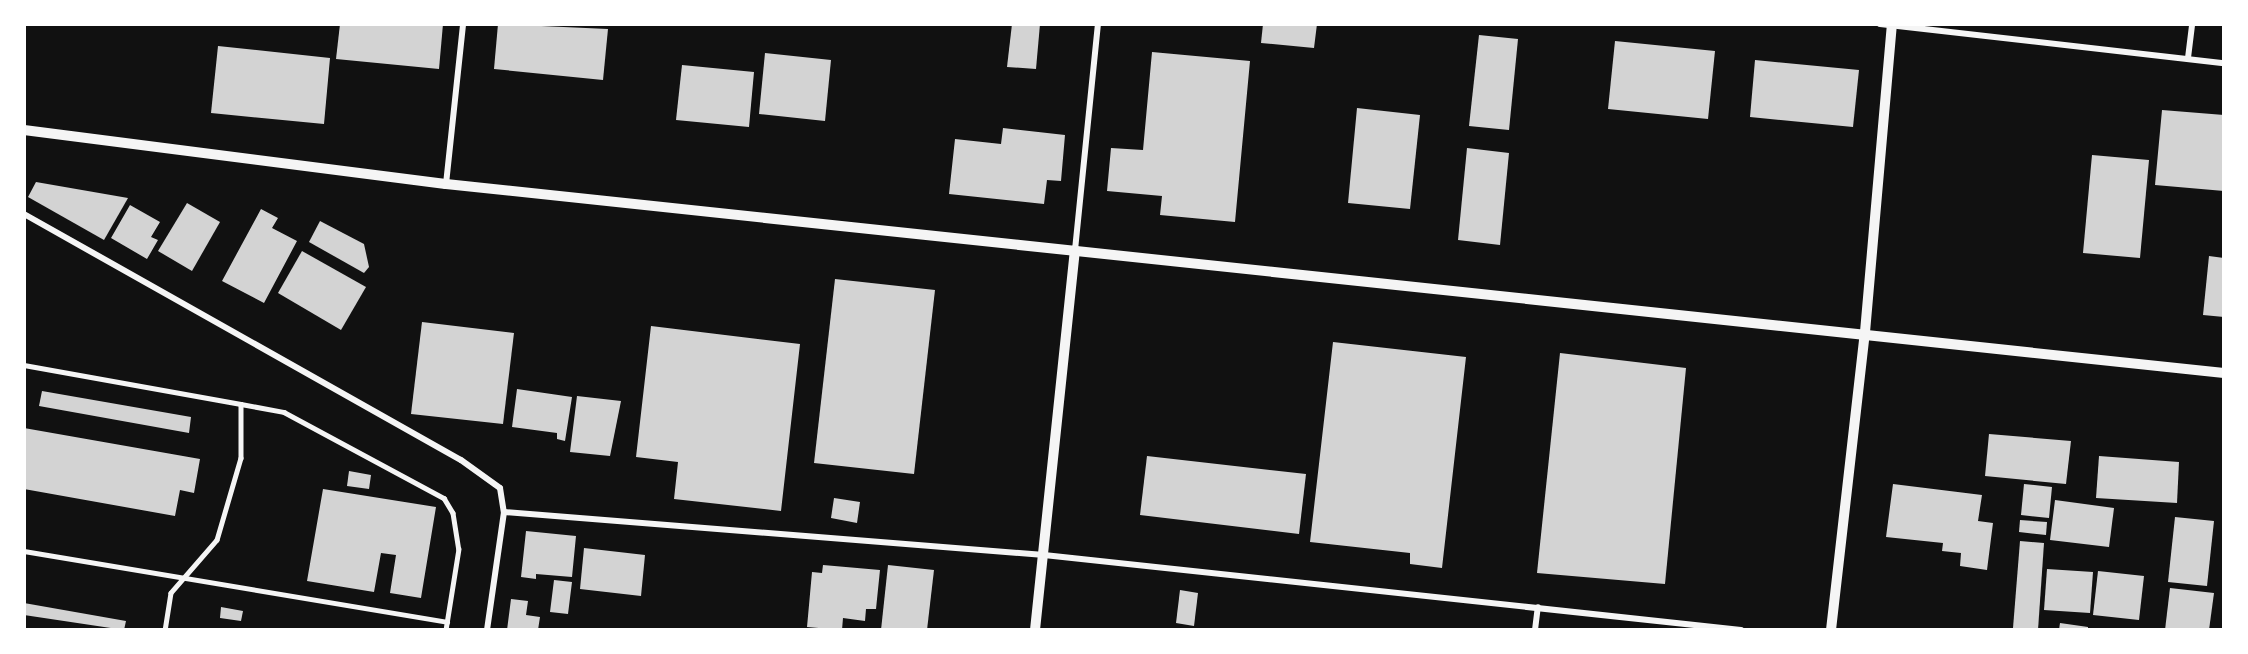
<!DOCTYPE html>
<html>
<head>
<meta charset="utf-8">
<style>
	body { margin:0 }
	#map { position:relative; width:2248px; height:654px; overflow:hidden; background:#111; font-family:Jost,sans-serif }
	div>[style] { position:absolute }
	.building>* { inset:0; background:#d3d3d3 }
	.service>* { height:4.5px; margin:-2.25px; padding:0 2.25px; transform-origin:2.25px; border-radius:2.25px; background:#f5f5f5 }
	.minor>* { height:6px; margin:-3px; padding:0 3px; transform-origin:3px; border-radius:3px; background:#f5f5f5 }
	.tertiary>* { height:10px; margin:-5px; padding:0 5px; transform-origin:5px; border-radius:5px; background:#f5f5f5 }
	span { translate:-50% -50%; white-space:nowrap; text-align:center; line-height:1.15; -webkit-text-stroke:4.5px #fff; paint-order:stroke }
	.frame { position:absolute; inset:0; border:26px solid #fff; pointer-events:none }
</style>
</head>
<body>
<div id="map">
	<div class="building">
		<div style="clip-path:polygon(340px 24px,443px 24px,439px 69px,336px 59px)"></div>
		<div style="clip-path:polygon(498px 24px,608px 29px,603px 80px,494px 69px)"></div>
		<div style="clip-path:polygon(1012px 24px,1040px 24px,1036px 69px,1007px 67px)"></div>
		<div style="clip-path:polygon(1263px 24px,1317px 24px,1314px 48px,1261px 43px)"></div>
		<div style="clip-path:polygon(1479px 35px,1518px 39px,1509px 130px,1469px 126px)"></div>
		<div style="clip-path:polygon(1615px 41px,1715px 51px,1708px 119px,1608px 109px)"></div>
		<div style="clip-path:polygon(218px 46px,330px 58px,324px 124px,211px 113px)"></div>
		<div style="clip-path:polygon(1152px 52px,1250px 61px,1235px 222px,1160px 215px,1162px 196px,1107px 191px,1111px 148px,1143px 150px)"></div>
		<div style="clip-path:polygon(765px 53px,831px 60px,825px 121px,759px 114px)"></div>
		<div style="clip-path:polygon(1755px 60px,1859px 70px,1853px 127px,1750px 117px)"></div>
		<div style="clip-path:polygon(682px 65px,754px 72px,749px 127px,676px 120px)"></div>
		<div style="clip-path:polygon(1357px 108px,1420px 115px,1410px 209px,1348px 203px)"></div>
		<div style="clip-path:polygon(2162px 110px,2224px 115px,2224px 191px,2155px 185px)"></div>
		<div style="clip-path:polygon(1003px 128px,1065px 135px,1061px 181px,1047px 180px,1044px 204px,949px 194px,955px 139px,1001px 144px)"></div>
		<div style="clip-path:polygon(1467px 148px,1509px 153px,1500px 245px,1458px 240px)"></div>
		<div style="clip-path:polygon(2092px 155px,2149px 160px,2140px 258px,2083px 253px)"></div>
		<div style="clip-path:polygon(36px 182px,128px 198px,104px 240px,28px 197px)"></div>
		<div style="clip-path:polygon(187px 203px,220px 222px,192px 271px,158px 251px)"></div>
		<div style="clip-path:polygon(130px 205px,160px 222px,151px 237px,158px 240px,147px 259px,111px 238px)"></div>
		<div style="clip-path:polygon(261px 209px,278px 218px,272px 228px,297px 241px,264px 303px,222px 281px)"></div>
		<div style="clip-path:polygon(320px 221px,364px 244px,369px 267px,364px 273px,309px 242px)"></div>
		<div style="clip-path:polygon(302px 251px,366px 287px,341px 330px,278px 293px)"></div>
		<div style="clip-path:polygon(2209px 256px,2224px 258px,2224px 317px,2203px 315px)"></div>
		<div style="clip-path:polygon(835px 279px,935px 290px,914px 474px,814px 463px)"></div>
		<div style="clip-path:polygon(422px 322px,514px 333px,503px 424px,411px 414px)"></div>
		<div style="clip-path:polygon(651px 326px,800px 344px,781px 511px,674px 499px,678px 462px,636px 457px)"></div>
		<div style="clip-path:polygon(1333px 342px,1466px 357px,1442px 568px,1410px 564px,1410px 553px,1310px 542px)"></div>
		<div style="clip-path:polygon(1560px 353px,1686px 368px,1665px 584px,1537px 573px)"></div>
		<div style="clip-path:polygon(517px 389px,572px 397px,565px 441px,557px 439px,557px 433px,512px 427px)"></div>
		<div style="clip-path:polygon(42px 391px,191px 417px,189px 433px,39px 406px)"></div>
		<div style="clip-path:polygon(577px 396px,621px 401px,610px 456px,570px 452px)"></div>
		<div style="clip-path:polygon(24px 428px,200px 459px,194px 493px,180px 490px,175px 516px,24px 489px)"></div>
		<div style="clip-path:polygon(1989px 434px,2071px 441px,2066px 484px,1985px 476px)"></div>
		<div style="clip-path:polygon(1147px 456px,1306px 474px,1299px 534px,1140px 515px)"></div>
		<div style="clip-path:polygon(2099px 456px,2179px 462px,2177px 503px,2096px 498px)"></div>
		<div style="clip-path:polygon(349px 471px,371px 475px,369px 489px,347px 486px)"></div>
		<div style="clip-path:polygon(1893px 484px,1982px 495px,1978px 521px,1993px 523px,1987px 570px,1960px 566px,1961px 553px,1942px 551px,1943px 543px,1886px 537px)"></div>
		<div style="clip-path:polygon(2024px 484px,2052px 487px,2049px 518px,2021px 515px)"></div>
		<div style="clip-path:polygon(323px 489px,436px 507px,421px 598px,390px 593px,396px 555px,381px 553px,374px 592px,307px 581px)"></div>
		<div style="clip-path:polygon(834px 498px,860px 502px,857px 523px,831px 518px)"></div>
		<div style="clip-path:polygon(2055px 500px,2114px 508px,2109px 547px,2050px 540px)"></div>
		<div style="clip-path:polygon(2175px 517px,2214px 521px,2207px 586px,2168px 582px)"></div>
		<div style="clip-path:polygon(2020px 520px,2047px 522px,2046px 535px,2019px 532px)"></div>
		<div style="clip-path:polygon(526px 531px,576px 536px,572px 577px,536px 574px,536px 579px,521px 577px)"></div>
		<div style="clip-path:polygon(2020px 541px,2044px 543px,2038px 630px,2013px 628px)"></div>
		<div style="clip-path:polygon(584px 548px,645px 555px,641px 596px,580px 589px)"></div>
		<div style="clip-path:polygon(823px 565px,880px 570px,876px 609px,866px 609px,865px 621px,843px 618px,842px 630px,807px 627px,812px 572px,822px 573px)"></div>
		<div style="clip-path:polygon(888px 565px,934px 570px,927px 630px,881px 630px)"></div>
		<div style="clip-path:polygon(2047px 569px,2093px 572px,2090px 613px,2044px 610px)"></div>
		<div style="clip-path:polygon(2098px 571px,2144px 576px,2139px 620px,2093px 615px)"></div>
		<div style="clip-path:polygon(554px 580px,572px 582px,568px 614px,550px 612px)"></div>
		<div style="clip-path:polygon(2170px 588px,2214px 593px,2209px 630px,2165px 630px)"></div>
		<div style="clip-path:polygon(1180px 590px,1198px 593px,1194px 626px,1176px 623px)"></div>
		<div style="clip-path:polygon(511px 599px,528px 601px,526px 615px,540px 617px,538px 630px,507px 630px)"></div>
		<div style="clip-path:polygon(24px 603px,126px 621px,124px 630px,24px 615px)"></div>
		<div style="clip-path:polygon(221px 607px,243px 611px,241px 621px,220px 618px)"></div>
		<div style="clip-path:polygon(2060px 623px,2088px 627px,2088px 630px,2059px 630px)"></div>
	</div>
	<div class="service">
		<div style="left:24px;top:365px;width:220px;rotate:10.2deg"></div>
		<div style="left:241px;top:404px;width:54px;rotate:90deg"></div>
		<div style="left:241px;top:458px;width:85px;rotate:106.3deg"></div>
		<div style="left:217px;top:540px;width:70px;rotate:131deg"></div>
		<div style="left:171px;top:593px;width:37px;rotate:99deg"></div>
		<div style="left:241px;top:404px;width:44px;rotate:10.5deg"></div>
		<div style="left:284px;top:412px;width:182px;rotate:28.3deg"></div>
		<div style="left:444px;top:498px;width:17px;rotate:59deg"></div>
		<div style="left:453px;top:513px;width:36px;rotate:81deg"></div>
		<div style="left:459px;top:549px;width:82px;rotate:99.1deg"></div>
		<div style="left:24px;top:551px;width:429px;rotate:9.5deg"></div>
	</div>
	<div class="minor">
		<div style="left:1880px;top:24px;width:346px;rotate:6.5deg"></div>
		<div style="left:2188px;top:58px;width:34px;rotate:-83deg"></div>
		<div style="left:446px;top:184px;width:161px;rotate:-83.9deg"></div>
		<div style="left:24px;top:214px;width:501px;rotate:29.38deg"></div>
		<div style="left:461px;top:460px;width:48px;rotate:35.7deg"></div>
		<div style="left:500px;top:488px;width:24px;rotate:81deg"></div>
		<div style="left:504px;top:512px;width:542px;rotate:4.55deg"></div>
		<div style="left:1044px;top:555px;width:701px;rotate:6.14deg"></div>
		<div style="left:1075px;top:250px;width:227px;rotate:-84.2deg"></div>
		<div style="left:487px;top:630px;width:119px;rotate:-81.8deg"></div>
		<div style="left:1535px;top:630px;width:23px;rotate:-83deg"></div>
	</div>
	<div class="tertiary">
		<div style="left:24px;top:130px;width:425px;rotate:7.3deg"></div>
		<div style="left:446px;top:184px;width:1788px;rotate:6.07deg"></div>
		<div style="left:1035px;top:630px;width:382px;rotate:-84deg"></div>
		<div style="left:1831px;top:630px;width:300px;rotate:-83.5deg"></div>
		<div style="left:1865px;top:332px;width:309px;rotate:-85deg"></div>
	</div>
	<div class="frame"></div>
</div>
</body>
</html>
